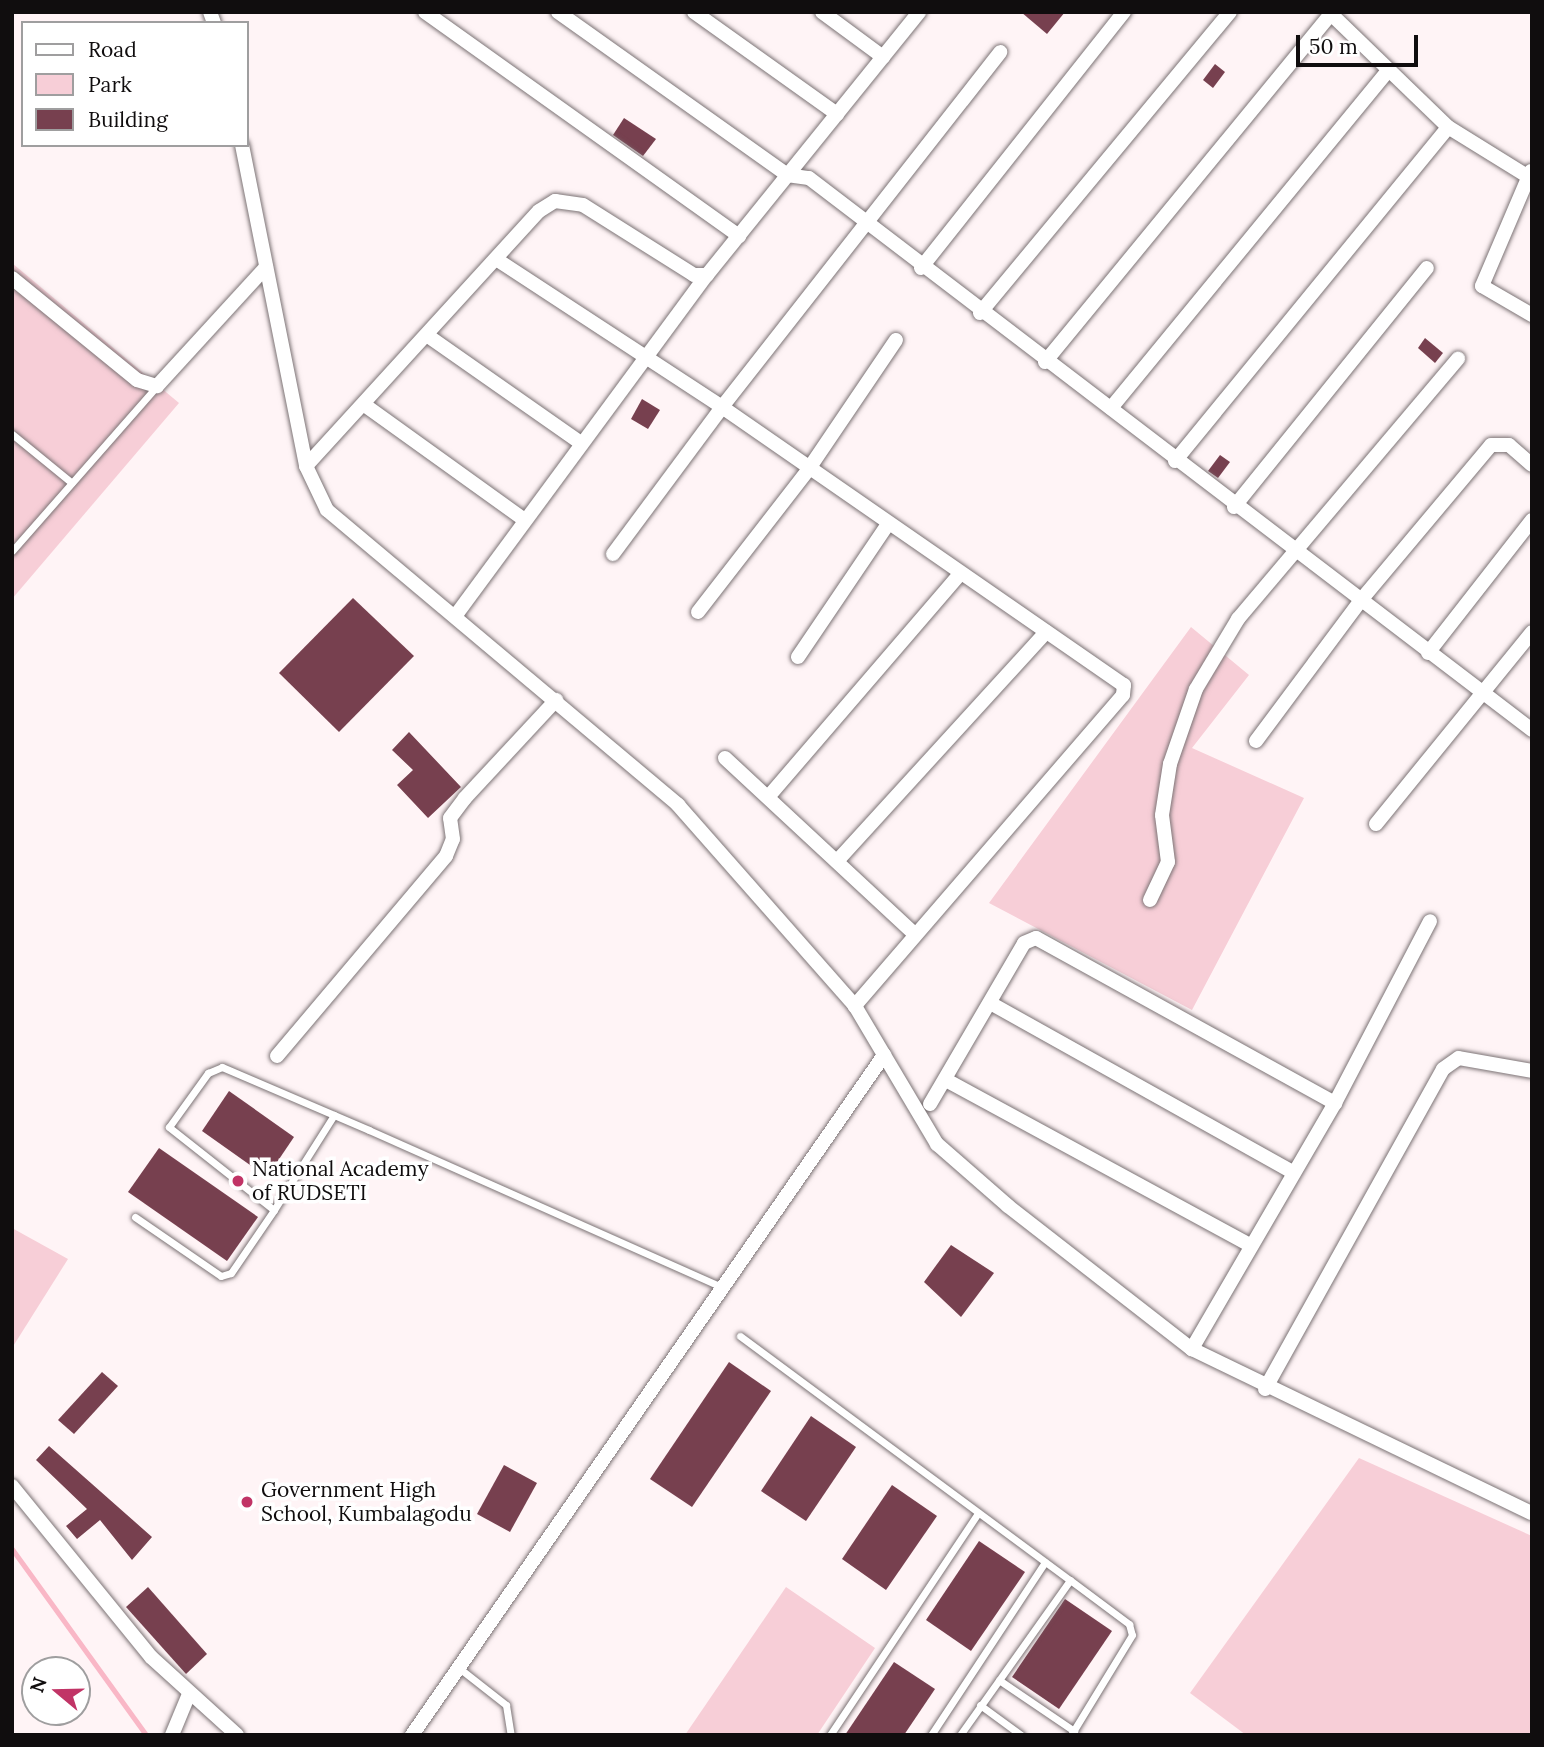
<!DOCTYPE html>
<html>
<head>
<meta charset="utf-8">
<style>
	body { margin:0 }
	#map { position:relative; width:1544px; height:1747px; overflow:hidden; background:#fff4f6; font-family:Lora,serif }
	div>[style] { position:absolute }
	.green>* { inset:0; background:#f7ced7 }
	.stream>* { height:5px; margin:-2.5px; padding:0 2.5px; transform-origin:2.5px; border-radius:2.5px; background:#f9b7c6 }
	.building>* { inset:0; background:#77404f }
	.roads { filter:drop-shadow(0 0 2px #7c7375) drop-shadow(0 0 2px #7c7375) }
	.service>* { height:7px; margin:-3.5px; padding:0 3.5px; transform-origin:3.5px; border-radius:3.5px; background:#fff }
	.minor>* { height:14px; margin:-7px; padding:0 7px; transform-origin:7px; border-radius:7px; background:#fff }
	.dots>* { width:19px; height:19px; translate:-50% -50%; box-sizing:border-box; border:4px solid #fff; border-radius:50% }
	span { translate:-50% -50%; white-space:nowrap; text-align:center; line-height:1.15; -webkit-text-stroke:7px #fff; paint-order:stroke }
	.poi-label { font-size:21px; color:#100d0e }
	.left { translate:0 -50%; text-align:left }
	.frame { position:absolute; inset:0; border:14px solid #100d0e; pointer-events:none }
	.legend { position:absolute; left:21px; top:21px; width:228px; height:126px; box-sizing:border-box; background:#fff; border:2px solid #9f9e9f; margin:0; padding:9px 12px; list-style:none; font-size:21px; color:#100d0e }
	.legend li { display:flex; align-items:center; gap:14px; height:35px }
	.legend b { width:35px; border:2px solid #9f9e9f }
	.north { position:absolute; left:21px; top:1656px; width:70px; height:70px; box-sizing:border-box; background:#fff; border:2px solid #9f9e9f; border-radius:50%; rotate:289deg; font-size:19px; font-weight:700; line-height:28px; text-align:center; color:#100d0e }
	.north::after { content:''; display:block; margin:auto; width:24px; height:32px; background:#c13466; clip-path:polygon(50% 0,100% 100%,50% 72%,0 100%) }
	.scale { position:absolute; left:1296px; top:35px; width:122px; height:32px; box-sizing:border-box; border:4px solid #100d0e; border-top:0; padding-left:9px; font-size:21px; line-height:24px; white-space:nowrap; color:#100d0e; -webkit-text-stroke:5px #fff; paint-order:stroke }
</style>
</head>
<body>
<div id="map">
	<div class="green">
		<div style="clip-path:polygon(12px 263px,179px 403px,12px 599px)"></div>
		<div style="clip-path:polygon(1191px 627px,1249px 675px,1192px 748px,1304px 798px,1192px 1010px,989px 903px)"></div>
		<div style="clip-path:polygon(12px 1228px,68px 1259px,12px 1348px)"></div>
		<div style="clip-path:polygon(1359px 1458px,1532px 1536px,1532px 1735px,1246px 1735px,1190px 1693px)"></div>
		<div style="clip-path:polygon(786px 1587px,875px 1648px,817px 1735px,685px 1735px)"></div>
	</div>
	<div class="stream">
		<div style="left:12px;top:1549px;width:229px;rotate:54.2deg"></div>
	</div>
	<div class="building">
		<div style="clip-path:polygon(1021px 12px,1065px 12px,1047px 34px)"></div>
		<div style="clip-path:polygon(1215px 64px,1225px 72px,1213px 88px,1203px 80px)"></div>
		<div style="clip-path:polygon(624px 118px,656px 139px,643px 156px,613px 135px)"></div>
		<div style="clip-path:polygon(1425px 338px,1443px 353px,1435px 363px,1418px 348px)"></div>
		<div style="clip-path:polygon(642px 399px,660px 410px,648px 429px,631px 419px)"></div>
		<div style="clip-path:polygon(1220px 455px,1230px 462px,1218px 478px,1208px 471px)"></div>
		<div style="clip-path:polygon(353px 598px,414px 656px,339px 732px,279px 673px)"></div>
		<div style="clip-path:polygon(409px 732px,461px 787px,428px 818px,397px 785px,413px 770px,392px 750px)"></div>
		<div style="clip-path:polygon(229px 1091px,294px 1137px,267px 1177px,202px 1131px)"></div>
		<div style="clip-path:polygon(159px 1148px,258px 1217px,227px 1261px,128px 1192px)"></div>
		<div style="clip-path:polygon(951px 1245px,994px 1273px,961px 1317px,924px 1282px)"></div>
		<div style="clip-path:polygon(729px 1362px,771px 1391px,692px 1507px,650px 1479px)"></div>
		<div style="clip-path:polygon(102px 1372px,118px 1386px,74px 1434px,58px 1420px)"></div>
		<div style="clip-path:polygon(811px 1416px,856px 1447px,806px 1521px,761px 1491px)"></div>
		<div style="clip-path:polygon(49px 1446px,152px 1537px,132px 1560px,100px 1520px,77px 1539px,66px 1526px,87px 1509px,36px 1460px)"></div>
		<div style="clip-path:polygon(504px 1465px,537px 1483px,510px 1532px,477px 1514px)"></div>
		<div style="clip-path:polygon(892px 1485px,937px 1516px,886px 1590px,842px 1559px)"></div>
		<div style="clip-path:polygon(979px 1541px,1025px 1572px,971px 1651px,926px 1620px)"></div>
		<div style="clip-path:polygon(148px 1587px,207px 1654px,186px 1674px,126px 1607px)"></div>
		<div style="clip-path:polygon(1065px 1599px,1112px 1631px,1059px 1709px,1012px 1677px)"></div>
		<div style="clip-path:polygon(894px 1662px,935px 1689px,904px 1735px,845px 1735px)"></div>
	</div>
	<div class="roads">
		<div class="service">
			<div style="left:12px;top:434px;width:77px;rotate:39.2deg"></div>
			<div style="left:12px;top:551px;width:218px;rotate:-48.7deg"></div>
			<div style="left:334px;top:1115px;width:112px;rotate:122.3deg"></div>
			<div style="left:274px;top:1210px;width:134px;rotate:-141.7deg"></div>
			<div style="left:169px;top:1127px;width:67px;rotate:-54.2deg"></div>
			<div style="left:208px;top:1073px;width:15px;rotate:-23deg"></div>
			<div style="left:222px;top:1067px;width:160px;rotate:23.2deg"></div>
			<div style="left:369px;top:1130px;width:386px;rotate:24deg"></div>
			<div style="left:135px;top:1217px;width:104px;rotate:34.5deg"></div>
			<div style="left:221px;top:1276px;width:10px;rotate:-17deg"></div>
			<div style="left:231px;top:1273px;width:76px;rotate:-55.7deg"></div>
			<div style="left:740px;top:1336px;width:410px;rotate:36.5deg"></div>
			<div style="left:459px;top:1668px;width:60px;rotate:38.2deg"></div>
			<div style="left:506px;top:1705px;width:30px;rotate:81deg"></div>
			<div style="left:999px;top:1680px;width:91px;rotate:34.2deg"></div>
			<div style="left:980px;top:1705px;width:51px;rotate:36.2deg"></div>
			<div style="left:830px;top:1735px;width:267px;rotate:-56.3deg"></div>
			<div style="left:931px;top:1735px;width:207px;rotate:-56.6deg"></div>
			<div style="left:960px;top:1735px;width:190px;rotate:-54.6deg"></div>
			<div style="left:1070px;top:1580px;width:74px;rotate:36.7deg"></div>
			<div style="left:1129px;top:1624px;width:11px;rotate:75deg"></div>
			<div style="left:1132px;top:1635px;width:117px;rotate:121.4deg"></div>
		</div>
		<div class="minor">
			<div style="left:210px;top:12px;width:12px;rotate:70deg"></div>
			<div style="left:425px;top:12px;width:386px;rotate:35.5deg"></div>
			<div style="left:558px;top:12px;width:281px;rotate:35.4deg"></div>
			<div style="left:787px;top:175px;width:22px;rotate:8deg"></div>
			<div style="left:809px;top:178px;width:910px;rotate:37.36deg"></div>
			<div style="left:694px;top:12px;width:176px;rotate:35.5deg"></div>
			<div style="left:822px;top:12px;width:76px;rotate:36.4deg"></div>
			<div style="left:1329px;top:12px;width:165px;rotate:44deg"></div>
			<div style="left:1448px;top:127px;width:99px;rotate:31.8deg"></div>
			<div style="left:242px;top:145px;width:327px;rotate:78.7deg"></div>
			<div style="left:306px;top:466px;width:49px;rotate:64.5deg"></div>
			<div style="left:327px;top:510px;width:459px;rotate:40deg"></div>
			<div style="left:678px;top:805px;width:268px;rotate:48.6deg"></div>
			<div style="left:855px;top:1006px;width:161px;rotate:59.3deg"></div>
			<div style="left:937px;top:1144px;width:94px;rotate:41.1deg"></div>
			<div style="left:1008px;top:1206px;width:233px;rotate:37.9deg"></div>
			<div style="left:1192px;top:1349px;width:377px;rotate:25.8deg"></div>
			<div style="left:1531px;top:171px;width:125px;rotate:113.1deg"></div>
			<div style="left:1482px;top:286px;width:58px;rotate:30.1deg"></div>
			<div style="left:496px;top:259px;width:270px;rotate:33.2deg"></div>
			<div style="left:722px;top:407px;width:451px;rotate:-51.9deg"></div>
			<div style="left:921px;top:268px;width:327px;rotate:-51.6deg"></div>
			<div style="left:12px;top:278px;width:161px;rotate:39.2deg"></div>
			<div style="left:137px;top:380px;width:21px;rotate:17deg"></div>
			<div style="left:157px;top:386px;width:161px;rotate:-47.5deg"></div>
			<div style="left:980px;top:313px;width:391px;rotate:-50.3deg"></div>
			<div style="left:428px;top:336px;width:187px;rotate:35deg"></div>
			<div style="left:1045px;top:362px;width:450px;rotate:-50.6deg"></div>
			<div style="left:366px;top:406px;width:193px;rotate:35.7deg"></div>
			<div style="left:1111px;top:408px;width:438px;rotate:-50.6deg"></div>
			<div style="left:1175px;top:461px;width:431px;rotate:-50.7deg"></div>
			<div style="left:306px;top:466px;width:345px;rotate:-47.6deg"></div>
			<div style="left:539px;top:211px;width:19px;rotate:-32deg"></div>
			<div style="left:555px;top:201px;width:28px;rotate:8deg"></div>
			<div style="left:583px;top:205px;width:131px;rotate:32.2deg"></div>
			<div style="left:694px;top:275px;width:13px"></div>
			<div style="left:1234px;top:507px;width:307px;rotate:-51.1deg"></div>
			<div style="left:613px;top:554px;width:183px;rotate:-53.4deg"></div>
			<div style="left:722px;top:407px;width:489px;rotate:34.7deg"></div>
			<div style="left:1124px;top:685px;width:10px;rotate:96deg"></div>
			<div style="left:1123px;top:695px;width:411px;rotate:130.8deg"></div>
			<div style="left:698px;top:612px;width:180px;rotate:-52.2deg"></div>
			<div style="left:808px;top:470px;width:157px;rotate:-55.9deg"></div>
			<div style="left:456px;top:615px;width:423px;rotate:-53.6deg"></div>
			<div style="left:707px;top:275px;width:338px;rotate:-51.1deg"></div>
			<div style="left:1428px;top:653px;width:169px;rotate:-52deg"></div>
			<div style="left:798px;top:657px;width:161px;rotate:-55.9deg"></div>
			<div style="left:1256px;top:741px;width:176px;rotate:-53.3deg"></div>
			<div style="left:1361px;top:600px;width:202px;rotate:-50deg"></div>
			<div style="left:1491px;top:445px;width:18px"></div>
			<div style="left:1509px;top:445px;width:30px;rotate:41deg"></div>
			<div style="left:725px;top:758px;width:257px;rotate:42.9deg"></div>
			<div style="left:769px;top:796px;width:291px;rotate:-49.3deg"></div>
			<div style="left:1376px;top:824px;width:247px;rotate:-50.9deg"></div>
			<div style="left:838px;top:860px;width:309px;rotate:-47.6deg"></div>
			<div style="left:1150px;top:900px;width:42px;rotate:-64.7deg"></div>
			<div style="left:1168px;top:862px;width:47px;rotate:-97.3deg"></div>
			<div style="left:1162px;top:815px;width:52px;rotate:-81.1deg"></div>
			<div style="left:1170px;top:764px;width:79px;rotate:-70.9deg"></div>
			<div style="left:1196px;top:689px;width:82px;rotate:-59deg"></div>
			<div style="left:1238px;top:619px;width:341px;rotate:-49.8deg"></div>
			<div style="left:992px;top:1004px;width:344px;rotate:29.2deg"></div>
			<div style="left:277px;top:1056px;width:262px;rotate:-49.8deg"></div>
			<div style="left:446px;top:856px;width:18px;rotate:-68deg"></div>
			<div style="left:453px;top:839px;width:21px;rotate:-98deg"></div>
			<div style="left:450px;top:818px;width:25px;rotate:-53deg"></div>
			<div style="left:465px;top:798px;width:134px;rotate:-47.1deg"></div>
			<div style="left:946px;top:1080px;width:346px;rotate:28.5deg"></div>
			<div style="left:1335px;top:1103px;width:205px;rotate:-62.4deg"></div>
			<div style="left:930px;top:1104px;width:186px;rotate:-59.7deg"></div>
			<div style="left:1024px;top:943px;width:13px;rotate:-23deg"></div>
			<div style="left:1036px;top:938px;width:342px;rotate:28.9deg"></div>
			<div style="left:1335px;top:1103px;width:285px;rotate:120.2deg"></div>
			<div style="left:1265px;top:1389px;width:366px;rotate:-60.9deg"></div>
			<div style="left:1443px;top:1069px;width:19px;rotate:-35deg"></div>
			<div style="left:1459px;top:1058px;width:74px;rotate:10.1deg"></div>
			<div style="left:12px;top:1486px;width:220px;rotate:50.9deg"></div>
			<div style="left:151px;top:1657px;width:116px;rotate:42.2deg"></div>
			<div style="left:172px;top:1735px;width:44px;rotate:-67.5deg"></div>
			<div style="left:412px;top:1735px;width:828px;rotate:-55.23deg"></div>
		</div>
	</div>
	<div class="dots">
		<div style="left:238px;top:1181px;background:#c13466"></div>
		<div style="left:247px;top:1502px;background:#c13466"></div>
	</div>
	<div class="poi-label">
		<span class="left" style="left:252px;top:1181px">National Academy<br>of RUDSETI</span>
		<span class="left" style="left:261px;top:1502px">Government High<br>School, Kumbalagodu</span>
	</div>
	<div class="frame"></div>
	<ul class="legend">
	<li><b style="height:9px;background:#fff"></b>Road</li>
	<li><b style="height:19px;background:#f7ced7"></b>Park</li>
	<li><b style="height:19px;background:#77404f"></b>Building</li>
	</ul>
	<div class="north">N</div>
	<div class="scale">50 m</div>
</div>
</body>
</html>
